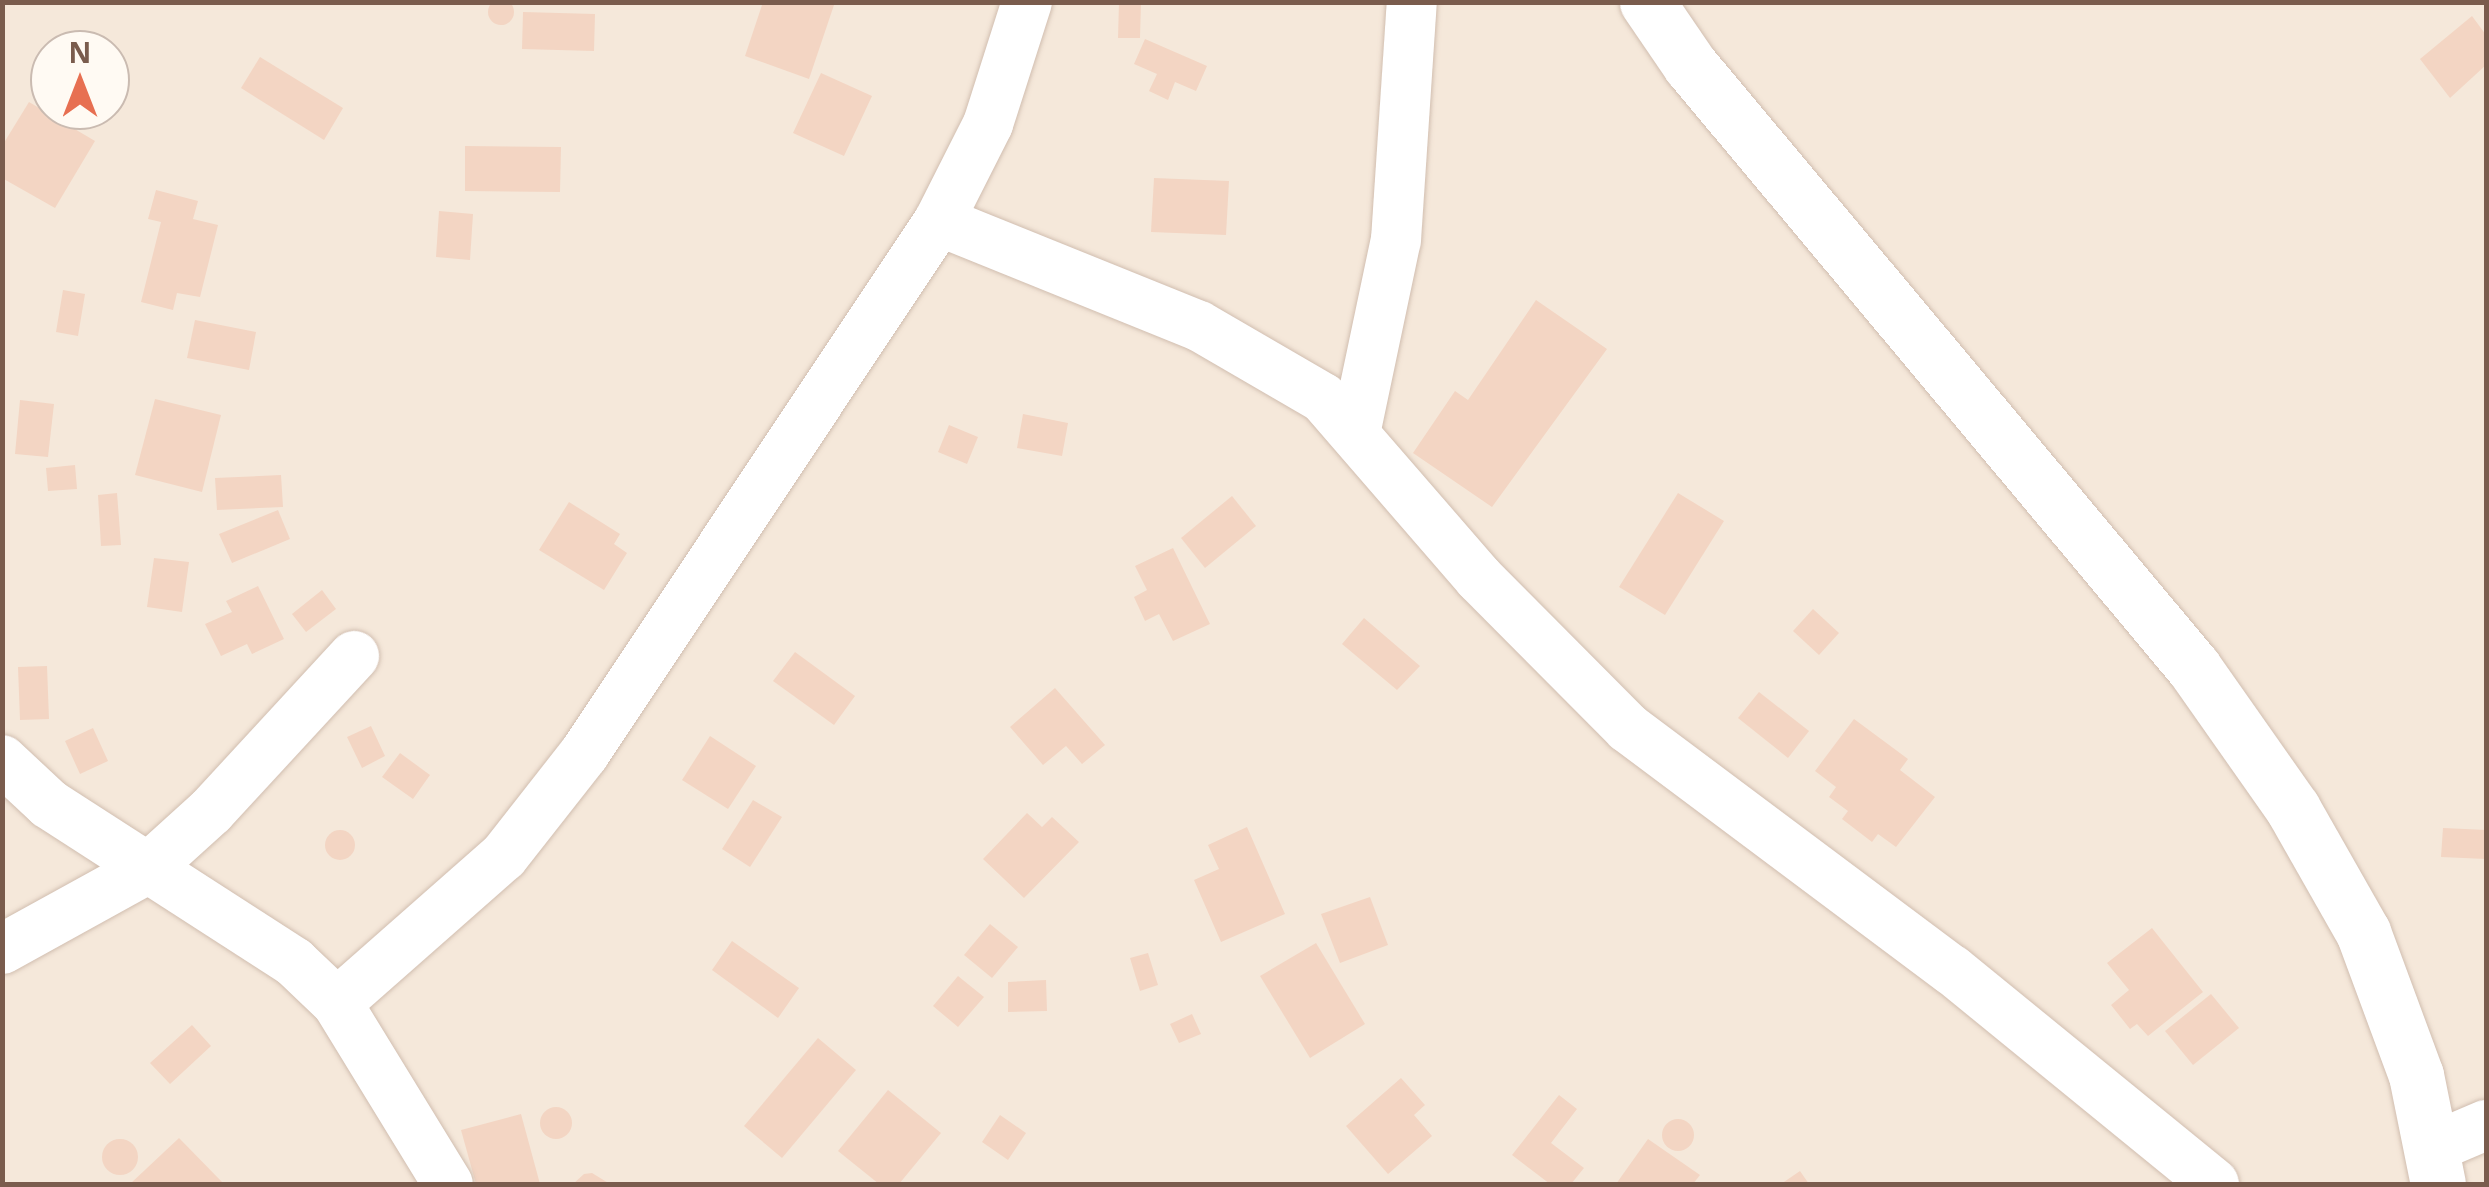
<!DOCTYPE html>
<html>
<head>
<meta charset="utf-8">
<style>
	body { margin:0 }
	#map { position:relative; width:2489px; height:1187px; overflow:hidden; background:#fdf6ec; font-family:"Noto Sans",sans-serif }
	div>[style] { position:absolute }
	.residential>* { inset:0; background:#f5e8da }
	.building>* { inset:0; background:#f3d5c3 }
	.round { border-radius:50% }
	.roads { filter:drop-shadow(0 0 2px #d1beb0) drop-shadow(0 0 2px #d1beb0) }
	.street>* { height:50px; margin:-25px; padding:0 25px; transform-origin:25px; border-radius:25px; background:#fff }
	.secondary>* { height:55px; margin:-27.5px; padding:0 27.5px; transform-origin:27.5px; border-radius:27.5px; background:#fff }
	span { translate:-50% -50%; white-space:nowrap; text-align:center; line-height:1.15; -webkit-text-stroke:10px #fffaf3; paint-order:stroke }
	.frame { position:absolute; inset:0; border:5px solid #7a5c4d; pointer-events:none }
	.north { position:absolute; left:30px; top:30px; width:100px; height:100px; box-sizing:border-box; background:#fffaf3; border:2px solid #cabbb1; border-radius:50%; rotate:0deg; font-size:28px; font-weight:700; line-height:40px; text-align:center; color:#7a5c4d }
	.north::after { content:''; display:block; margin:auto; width:35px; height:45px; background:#e76f51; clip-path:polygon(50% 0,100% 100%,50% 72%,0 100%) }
</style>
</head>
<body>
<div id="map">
	<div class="residential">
		<div style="clip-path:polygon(evenodd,2px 3px,2486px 3px,2486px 1184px,3px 1184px,2px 3px,50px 50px,110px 50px,110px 110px,50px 110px,50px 50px)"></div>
	</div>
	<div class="building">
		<div class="round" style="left:488px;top:-1px;width:26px;height:26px"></div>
		<div style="clip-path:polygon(763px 2px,835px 2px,809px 79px,745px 56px)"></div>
		<div style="clip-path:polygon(1119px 2px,1141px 2px,1140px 38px,1118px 38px)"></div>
		<div style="clip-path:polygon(523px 12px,595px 14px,594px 51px,522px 49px)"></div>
		<div style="clip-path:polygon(2472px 16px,2486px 35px,2486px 65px,2450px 98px,2420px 59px)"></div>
		<div style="clip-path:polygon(1145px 39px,1207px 66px,1196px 91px,1175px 82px,1168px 100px,1149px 91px,1157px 74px,1134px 64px)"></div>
		<div style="clip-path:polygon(260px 57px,343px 108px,324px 140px,241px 88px)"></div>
		<div style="clip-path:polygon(821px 73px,872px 96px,844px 156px,793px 133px)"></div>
		<div style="clip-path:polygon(29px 102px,95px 141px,55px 208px,2px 178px,2px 146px)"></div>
		<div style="clip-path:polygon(465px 146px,561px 147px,560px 192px,465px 191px)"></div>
		<div style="clip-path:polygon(1154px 178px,1229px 181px,1226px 235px,1151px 232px)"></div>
		<div style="clip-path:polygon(156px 190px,198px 201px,193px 219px,218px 225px,200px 297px,177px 293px,173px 310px,141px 302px,161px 222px,148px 219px)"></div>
		<div style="clip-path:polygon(439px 211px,473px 214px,470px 260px,436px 257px)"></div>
		<div style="clip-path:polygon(63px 290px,85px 294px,78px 336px,56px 332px)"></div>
		<div style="clip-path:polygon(1536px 300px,1607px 349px,1492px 507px,1413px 453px,1455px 391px,1468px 400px)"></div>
		<div style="clip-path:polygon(195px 320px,256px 332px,249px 370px,187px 358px)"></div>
		<div style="clip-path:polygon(155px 399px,221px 415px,202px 492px,135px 475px)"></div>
		<div style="clip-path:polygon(20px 400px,54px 404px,48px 457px,15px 454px)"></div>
		<div style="clip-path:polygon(1023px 414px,1068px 423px,1062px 456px,1017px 448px)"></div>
		<div style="clip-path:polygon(949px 425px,978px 437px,967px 464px,938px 452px)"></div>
		<div style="clip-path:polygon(75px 465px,77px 489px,48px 491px,46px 468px)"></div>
		<div style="clip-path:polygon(281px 475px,283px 507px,217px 510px,215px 478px)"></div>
		<div style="clip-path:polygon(117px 493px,121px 545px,101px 546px,98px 495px)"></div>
		<div style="clip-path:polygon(1678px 493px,1724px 521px,1665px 615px,1619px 587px)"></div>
		<div style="clip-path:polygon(1232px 496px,1256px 526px,1205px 568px,1181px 538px)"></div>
		<div style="clip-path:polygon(569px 502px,620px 534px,614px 544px,627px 553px,604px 590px,539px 550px)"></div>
		<div style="clip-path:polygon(278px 510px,290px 539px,232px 563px,219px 534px)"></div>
		<div style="clip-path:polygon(1173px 548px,1210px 624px,1173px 641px,1159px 614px,1145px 621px,1134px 597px,1147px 590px,1135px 566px)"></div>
		<div style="clip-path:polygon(154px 558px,189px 562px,182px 612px,147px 607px)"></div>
		<div style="clip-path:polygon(258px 586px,284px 639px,252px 654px,247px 644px,221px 656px,205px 624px,232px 612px,226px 601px)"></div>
		<div style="clip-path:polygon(322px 590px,336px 609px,306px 632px,292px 614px)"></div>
		<div style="clip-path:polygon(1813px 609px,1839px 633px,1819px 655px,1793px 631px)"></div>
		<div style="clip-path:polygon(1364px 618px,1420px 666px,1397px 690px,1342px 644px)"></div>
		<div style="clip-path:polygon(795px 652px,855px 696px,834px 725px,773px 681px)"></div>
		<div style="clip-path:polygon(47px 666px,49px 719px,20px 720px,18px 667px)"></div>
		<div style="clip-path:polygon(1055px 688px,1105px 745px,1082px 764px,1066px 746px,1043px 765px,1010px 727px)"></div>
		<div style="clip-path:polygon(1759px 692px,1809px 731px,1788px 758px,1738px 718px)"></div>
		<div style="clip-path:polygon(1854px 719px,1908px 759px,1900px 770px,1935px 797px,1896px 847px,1878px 834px,1872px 842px,1842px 819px,1848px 811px,1829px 797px,1836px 787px,1815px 771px)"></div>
		<div style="clip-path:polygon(371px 726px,385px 756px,362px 768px,347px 737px)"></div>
		<div style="clip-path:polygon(93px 728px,108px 761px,80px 774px,65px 741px)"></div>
		<div style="clip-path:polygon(710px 736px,756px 766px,728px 809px,682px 780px)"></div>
		<div style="clip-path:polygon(400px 753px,430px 775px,413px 799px,382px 777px)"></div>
		<div style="clip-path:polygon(753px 800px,782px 817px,750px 867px,722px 849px)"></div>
		<div style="clip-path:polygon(1027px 813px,1042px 827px,1052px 817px,1079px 842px,1024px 898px,983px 859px)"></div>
		<div style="clip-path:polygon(1247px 827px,1285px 914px,1221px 942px,1194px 880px,1219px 869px,1208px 845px)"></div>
		<div style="clip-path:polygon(2443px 828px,2486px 830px,2486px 859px,2441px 857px)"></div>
		<div class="round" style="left:325px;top:830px;width:30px;height:30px"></div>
		<div style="clip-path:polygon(1370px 897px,1388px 945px,1340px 963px,1321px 914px)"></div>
		<div style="clip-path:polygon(990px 924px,1018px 947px,992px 978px,964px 955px)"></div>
		<div style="clip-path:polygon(2152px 928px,2203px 992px,2148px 1036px,2137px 1024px,2130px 1029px,2111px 1005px,2129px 990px,2107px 963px)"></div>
		<div style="clip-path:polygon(732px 941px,799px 988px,778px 1018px,712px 970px)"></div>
		<div style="clip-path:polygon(1316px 943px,1365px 1024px,1310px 1058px,1260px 976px)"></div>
		<div style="clip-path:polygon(1148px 953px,1158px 985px,1140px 991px,1130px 958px)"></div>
		<div style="clip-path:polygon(958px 976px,984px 997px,958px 1027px,933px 1006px)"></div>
		<div style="clip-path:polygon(1046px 980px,1047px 1011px,1008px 1012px,1008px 982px)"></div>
		<div style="clip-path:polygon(2211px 994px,2239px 1028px,2193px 1065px,2165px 1031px)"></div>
		<div style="clip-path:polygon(1192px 1014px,1201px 1034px,1179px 1043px,1170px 1024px)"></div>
		<div style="clip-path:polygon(192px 1025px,211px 1046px,170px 1084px,150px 1063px)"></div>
		<div style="clip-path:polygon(818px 1038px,856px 1070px,782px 1158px,744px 1126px)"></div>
		<div style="clip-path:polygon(1401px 1078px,1425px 1105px,1414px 1115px,1432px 1136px,1388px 1174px,1346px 1126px)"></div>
		<div style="clip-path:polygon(888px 1090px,941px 1133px,899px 1184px,879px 1184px,838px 1151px)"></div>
		<div style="clip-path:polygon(1559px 1095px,1577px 1109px,1551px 1143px,1584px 1168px,1571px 1184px,1550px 1184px,1512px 1155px)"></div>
		<div class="round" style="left:540px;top:1107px;width:32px;height:32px"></div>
		<div style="clip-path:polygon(521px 1114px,540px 1184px,476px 1184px,461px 1130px)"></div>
		<div style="clip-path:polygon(1000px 1115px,1026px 1133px,1008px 1160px,982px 1142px)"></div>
		<div class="round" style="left:1662px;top:1119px;width:32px;height:32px"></div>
		<div style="clip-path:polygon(179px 1138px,224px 1184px,130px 1184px)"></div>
		<div class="round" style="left:102px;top:1139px;width:36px;height:36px"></div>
		<div style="clip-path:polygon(1648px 1139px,1700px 1175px,1693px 1184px,1616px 1184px)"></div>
		<div style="clip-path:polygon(1800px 1171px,1809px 1184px,1781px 1184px)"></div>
		<div style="clip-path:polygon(592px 1173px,610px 1184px,573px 1184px,584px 1174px)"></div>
	</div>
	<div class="roads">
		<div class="street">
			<div style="left:939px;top:221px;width:280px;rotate:22deg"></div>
			<div style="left:1199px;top:326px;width:143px;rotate:30.1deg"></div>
			<div style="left:1323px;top:398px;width:238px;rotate:49.1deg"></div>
			<div style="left:1479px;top:578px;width:211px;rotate:45.2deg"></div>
			<div style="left:1628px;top:728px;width:404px;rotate:36.8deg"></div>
			<div style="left:1952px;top:970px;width:338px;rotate:39.2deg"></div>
			<div style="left:1356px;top:429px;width:193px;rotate:-78.1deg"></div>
			<div style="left:1396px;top:240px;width:239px;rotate:-86.2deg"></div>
			<div style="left:2px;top:760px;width:64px;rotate:43.1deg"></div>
			<div style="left:49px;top:804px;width:292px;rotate:32.8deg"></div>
			<div style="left:294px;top:962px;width:59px;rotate:43.6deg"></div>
			<div style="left:337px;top:1003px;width:212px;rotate:58.5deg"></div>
			<div style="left:2px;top:949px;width:166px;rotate:-28.9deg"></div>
			<div style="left:147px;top:869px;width:86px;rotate:-42.2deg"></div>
			<div style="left:211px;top:811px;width:211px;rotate:-47.3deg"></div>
			<div style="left:337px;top:1003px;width:222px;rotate:-41.4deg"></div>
			<div style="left:504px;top:856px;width:130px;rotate:-51.9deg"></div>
			<div style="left:584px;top:754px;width:640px;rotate:-56.33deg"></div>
			<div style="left:939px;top:221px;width:109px;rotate:-63.2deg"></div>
			<div style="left:988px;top:124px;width:128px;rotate:-72.3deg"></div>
			<div style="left:2432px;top:1148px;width:59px;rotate:-23.1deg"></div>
		</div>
		<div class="secondary">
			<div style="left:1647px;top:2px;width:76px;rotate:55.7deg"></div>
			<div style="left:1690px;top:65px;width:786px;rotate:50.11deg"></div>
			<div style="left:2194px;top:668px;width:172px;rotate:54.9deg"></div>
			<div style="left:2293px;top:809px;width:142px;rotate:60.4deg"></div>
			<div style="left:2363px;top:932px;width:153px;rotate:69.7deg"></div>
			<div style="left:2416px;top:1075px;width:111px;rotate:78.6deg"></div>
		</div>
	</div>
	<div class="frame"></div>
	<div class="north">N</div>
</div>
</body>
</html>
